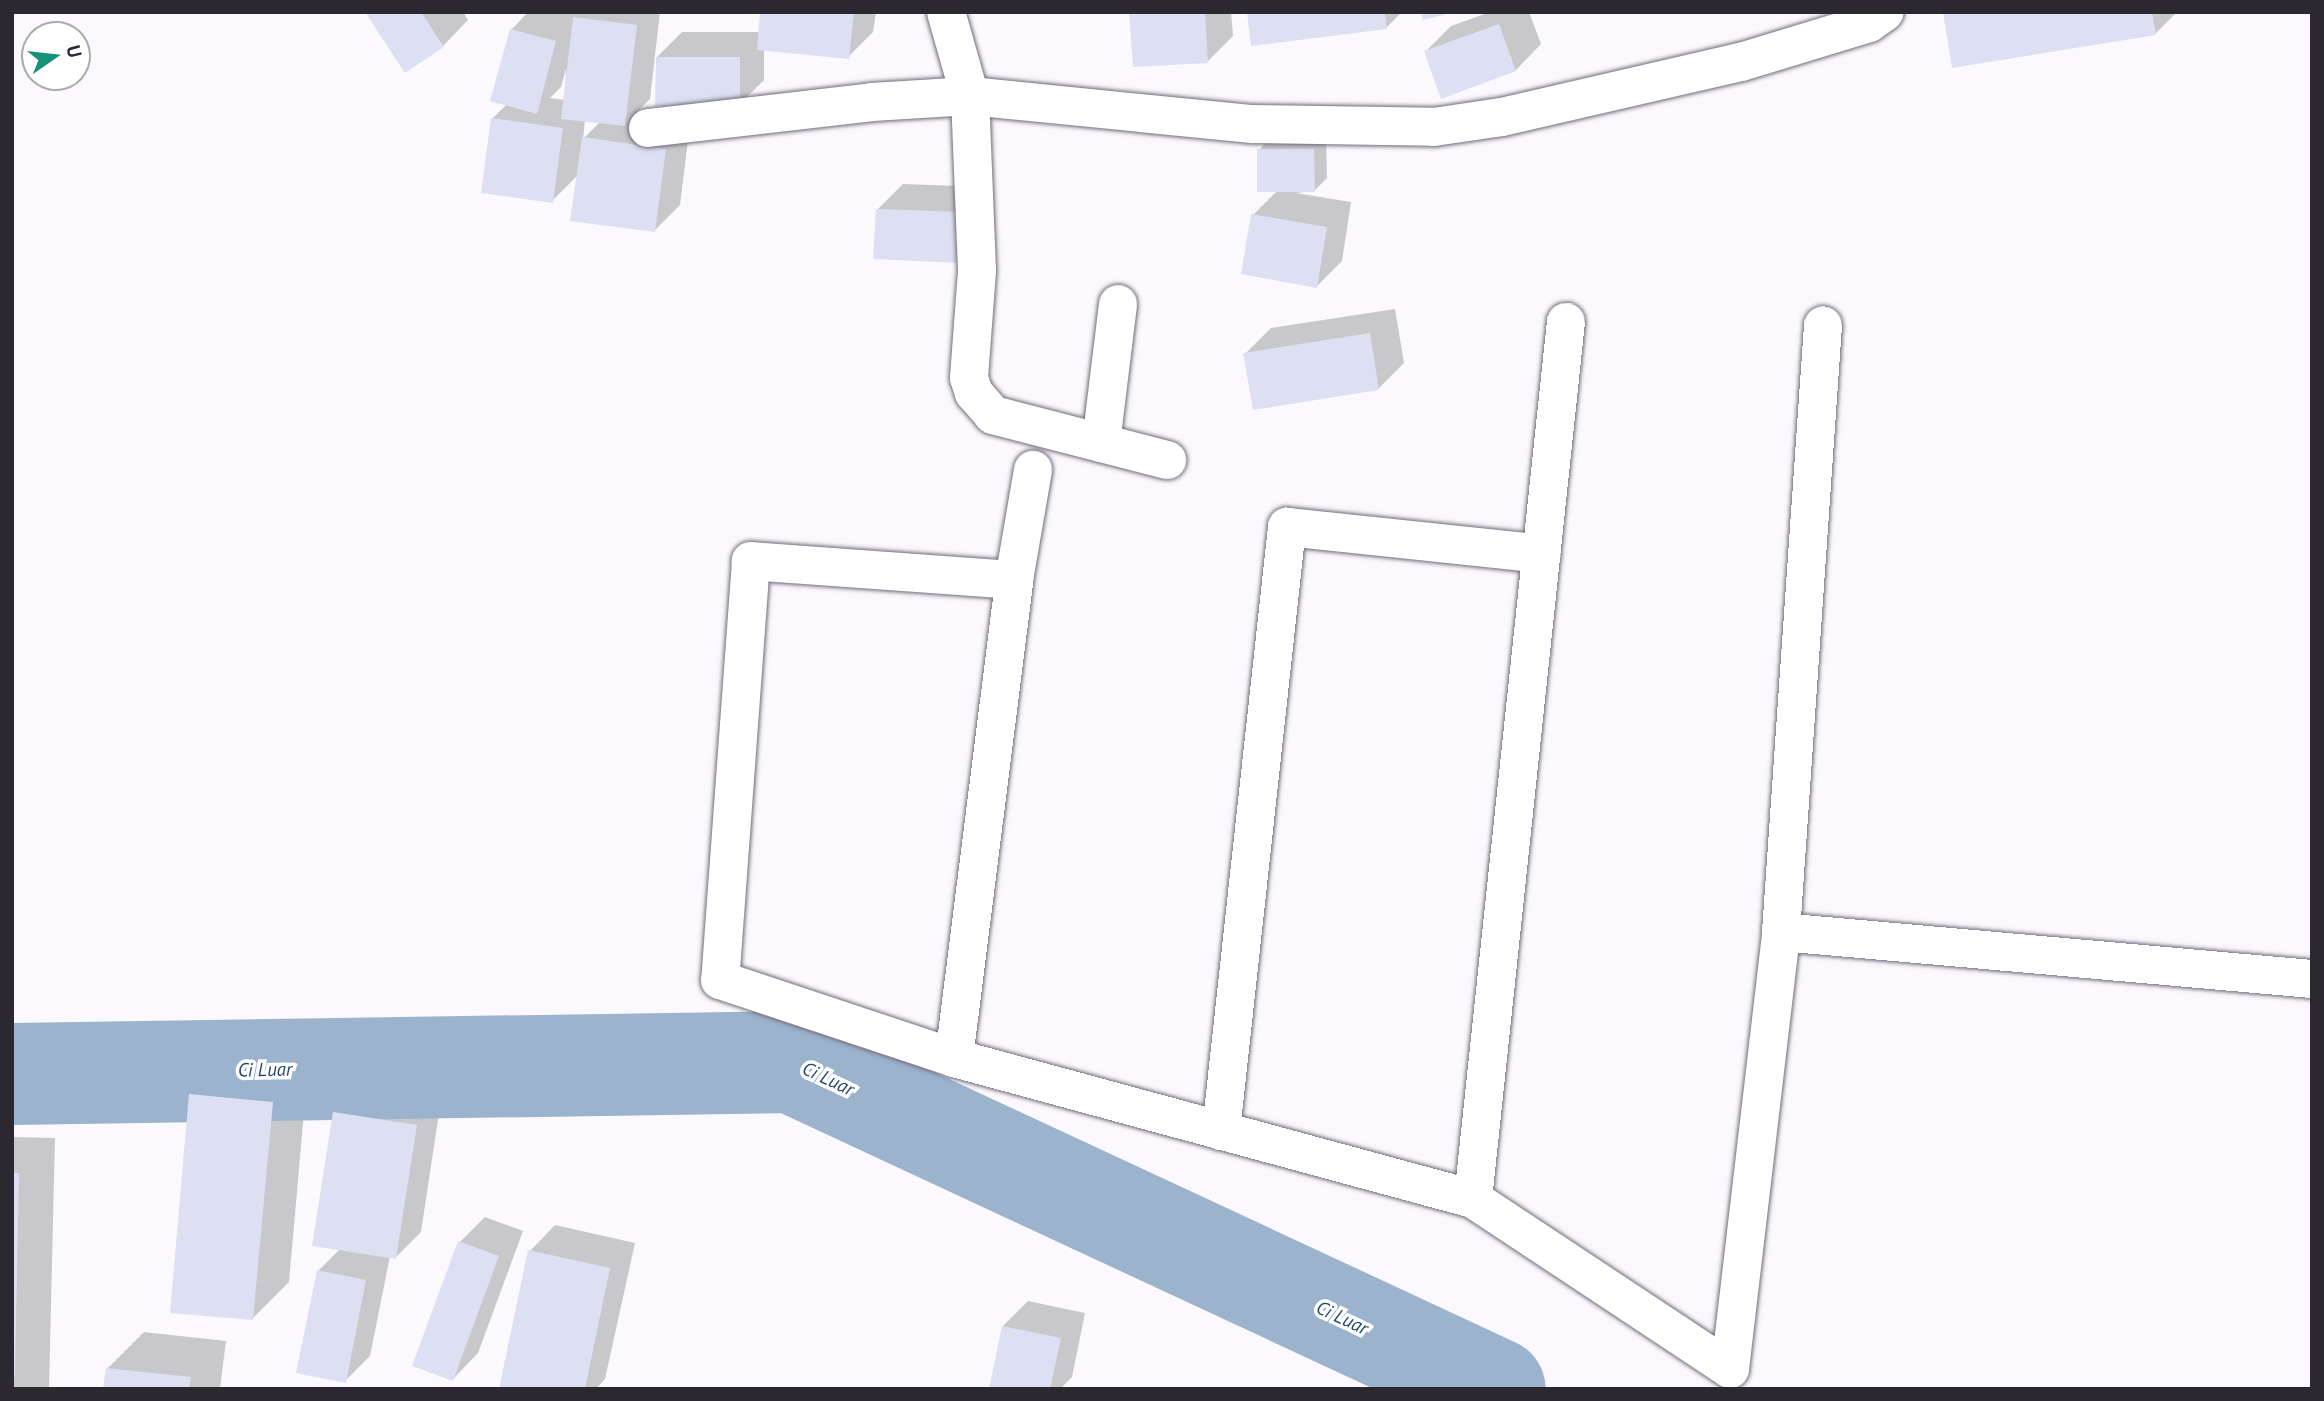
<!DOCTYPE html>
<html>
<head>
<meta charset="utf-8">
<style>
	body { margin:0 }
	#map { position:relative; width:2324px; height:1401px; overflow:hidden; background:#fbf9fd; font-family:"PT Sans",sans-serif }
	div>[style] { position:absolute }
	.shadow>* { inset:0; background:#0003 }
	.river>* { height:102px; margin:-51px; padding:0 51px; transform-origin:51px; border-radius:51px; background:#9bb3cd }
	.building>* { inset:0; background:#dde0f2 }
	.roads { filter:drop-shadow(0 0 2px #726c7b) drop-shadow(0 0 2px #726c7b) }
	.street>* { height:38px; margin:-19px; padding:0 19px; transform-origin:19px; border-radius:19px; background:#fff }
	span { translate:-50% -50%; white-space:nowrap; text-align:center; line-height:1.15; -webkit-text-stroke:7px #fff; paint-order:stroke }
	.water-label { font-size:19px; color:#25496e; font-style:italic }
	.frame { position:absolute; inset:0; border:14px solid #2b282f; pointer-events:none }
	.north { position:absolute; left:21px; top:21px; width:70px; height:70px; box-sizing:border-box; background:#fff; border:2px solid #aaa9ac; border-radius:50%; rotate:76deg; font-size:19px; font-weight:700; line-height:28px; text-align:center; color:#2b282f }
	.north::after { content:''; display:block; margin:auto; width:24px; height:32px; background:#159279; clip-path:polygon(50% 0,100% 100%,50% 72%,0 100%) }
</style>
</head>
<body>
<div id="map">
	<div class="shadow">
		<div style="clip-path:polygon(367px 12px,463px 12px,468px 20px,443px 46px)"></div>
		<div style="clip-path:polygon(evenodd,528px 12px,660px 12px,650px 99px,633px 116px,690px 124px,680px 205px,655px 230px,578px 175px,552px 201px,492px 119px,507px 104px,511px 30px,528px 12px,566px 69px,565px 100px,550px 98px,561px 87px,566px 69px,528px 12px,585px 120px,600px 122px,583px 139px,585px 120px)"></div>
		<div style="clip-path:polygon(762px 12px,876px 12px,873px 32px,848px 57px,764px 49px,764px 80px,739px 105px,657px 57px,682px 32px,760px 32px)"></div>
		<div style="clip-path:polygon(1131px 12px,1231px 12px,1233px 36px,1208px 61px)"></div>
		<div style="clip-path:polygon(1249px 12px,1402px 12px,1386px 28px)"></div>
		<div style="clip-path:polygon(1490px 12px,1529px 12px,1541px 44px,1516px 70px,1442px 96px,1426px 51px,1451px 26px)"></div>
		<div style="clip-path:polygon(1945px 12px,2177px 12px,2155px 34px)"></div>
		<div style="clip-path:polygon(1271px 137px,1326px 137px,1327px 178px,1314px 191px,1296px 193px,1351px 202px,1342px 261px,1317px 286px,1253px 215px,1277px 191px,1259px 150px)"></div>
		<div style="clip-path:polygon(903px 184px,989px 187px,961px 261px,877px 210px)"></div>
		<div style="clip-path:polygon(1395px 309px,1404px 363px,1378px 389px,1245px 354px,1271px 328px)"></div>
		<div style="clip-path:polygon(227px 1059px,308px 1067px,289px 1282px,253px 1318px,191px 1095px)"></div>
		<div style="clip-path:polygon(360px 1088px,441px 1100px,421px 1232px,396px 1257px,390px 1256px,370px 1356px,345px 1381px,318px 1271px,340px 1249px,335px 1113px)"></div>
		<div style="clip-path:polygon(12px 1137px,55px 1138px,49px 1389px,12px 1389px)"></div>
		<div style="clip-path:polygon(485px 1217px,523px 1231px,478px 1353px,453px 1379px,460px 1242px)"></div>
		<div style="clip-path:polygon(555px 1225px,635px 1243px,605px 1379px,596px 1389px,508px 1389px,530px 1251px)"></div>
		<div style="clip-path:polygon(1028px 1301px,1085px 1313px,1072px 1377px,1060px 1389px,991px 1389px,1003px 1326px)"></div>
		<div style="clip-path:polygon(144px 1332px,226px 1341px,220px 1389px,105px 1389px,108px 1368px)"></div>
	</div>
	<div class="river">
		<div style="left:12px;top:1074px;width:780px;rotate:-0.88deg"></div>
		<div style="left:792px;top:1062px;width:775px;rotate:24.95deg"></div>
	</div>
	<div class="building">
		<div style="clip-path:polygon(365px 12px,421px 12px,444px 47px,405px 73px)"></div>
		<div style="clip-path:polygon(760px 12px,854px 13px,849px 59px,757px 50px)"></div>
		<div style="clip-path:polygon(1129px 12px,1205px 12px,1208px 63px,1133px 67px)"></div>
		<div style="clip-path:polygon(1247px 12px,1385px 12px,1387px 29px,1251px 46px)"></div>
		<div style="clip-path:polygon(1421px 12px,1451px 12px,1451px 13px,1423px 20px)"></div>
		<div style="clip-path:polygon(1943px 12px,2152px 12px,2156px 35px,1952px 68px)"></div>
		<div style="clip-path:polygon(573px 17px,637px 25px,625px 126px,561px 119px)"></div>
		<div style="clip-path:polygon(1499px 24px,1516px 71px,1441px 99px,1424px 51px)"></div>
		<div style="clip-path:polygon(510px 29px,556px 41px,537px 114px,490px 101px)"></div>
		<div style="clip-path:polygon(656px 57px,740px 57px,740px 106px,655px 106px)"></div>
		<div style="clip-path:polygon(491px 118px,563px 128px,553px 203px,481px 193px)"></div>
		<div style="clip-path:polygon(582px 137px,666px 149px,655px 232px,570px 221px)"></div>
		<div style="clip-path:polygon(1257px 149px,1314px 149px,1315px 192px,1257px 192px)"></div>
		<div style="clip-path:polygon(876px 209px,965px 212px,962px 263px,873px 259px)"></div>
		<div style="clip-path:polygon(1251px 214px,1327px 227px,1317px 288px,1241px 274px)"></div>
		<div style="clip-path:polygon(1370px 333px,1379px 390px,1253px 410px,1243px 353px)"></div>
		<div style="clip-path:polygon(189px 1094px,273px 1102px,253px 1320px,170px 1313px)"></div>
		<div style="clip-path:polygon(333px 1112px,417px 1125px,396px 1259px,312px 1246px)"></div>
		<div style="clip-path:polygon(12px 1173px,19px 1173px,15px 1377px,12px 1377px)"></div>
		<div style="clip-path:polygon(458px 1241px,499px 1256px,453px 1381px,412px 1366px)"></div>
		<div style="clip-path:polygon(528px 1250px,610px 1268px,585px 1389px,499px 1389px)"></div>
		<div style="clip-path:polygon(317px 1270px,366px 1280px,346px 1383px,296px 1373px)"></div>
		<div style="clip-path:polygon(1002px 1326px,1061px 1338px,1050px 1389px,989px 1389px)"></div>
		<div style="clip-path:polygon(106px 1368px,191px 1377px,189px 1389px,103px 1389px)"></div>
	</div>
	<div class="roads">
		<div class="street">
			<div style="left:946px;top:12px;width:87px;rotate:74.1deg"></div>
			<div style="left:970px;top:96px;width:175px;rotate:87.7deg"></div>
			<div style="left:977px;top:271px;width:107px;rotate:94.3deg"></div>
			<div style="left:969px;top:378px;width:16px;rotate:72deg"></div>
			<div style="left:974px;top:393px;width:29px;rotate:49deg"></div>
			<div style="left:993px;top:415px;width:180px;rotate:14.5deg"></div>
			<div style="left:648px;top:128px;width:226px;rotate:-6.6deg"></div>
			<div style="left:872px;top:102px;width:98px;rotate:-3.5deg"></div>
			<div style="left:970px;top:96px;width:284px;rotate:5.7deg"></div>
			<div style="left:1253px;top:124px;width:181px;rotate:0.9deg"></div>
			<div style="left:1434px;top:127px;width:69px;rotate:-8.4deg"></div>
			<div style="left:1502px;top:117px;width:245px;rotate:-13deg"></div>
			<div style="left:1741px;top:62px;width:134px;rotate:-16.9deg"></div>
			<div style="left:1869px;top:23px;width:19px;rotate:-35deg"></div>
			<div style="left:1101px;top:443px;width:140px;rotate:-83deg"></div>
			<div style="left:1014px;top:580px;width:264px;rotate:-175.9deg"></div>
			<div style="left:751px;top:561px;width:420px;rotate:94.2deg"></div>
			<div style="left:720px;top:980px;width:247px;rotate:18.4deg"></div>
			<div style="left:954px;top:1058px;width:538px;rotate:15.2deg"></div>
			<div style="left:1473px;top:1199px;width:308px;rotate:33.5deg"></div>
			<div style="left:1730px;top:1369px;width:440px;rotate:-83.3deg"></div>
			<div style="left:1781px;top:932px;width:533px;rotate:5.06deg"></div>
			<div style="left:1781px;top:932px;width:608px;rotate:-86.04deg"></div>
			<div style="left:954px;top:1058px;width:482px;rotate:-82.8deg"></div>
			<div style="left:1014px;top:580px;width:112px;rotate:-80.2deg"></div>
			<div style="left:1221px;top:1131px;width:608px;rotate:-83.76deg"></div>
			<div style="left:1287px;top:527px;width:256px;rotate:6deg"></div>
			<div style="left:1473px;top:1199px;width:882px;rotate:-83.95deg"></div>
		</div>
	</div>
	<div class="water-label">
		<span style="left:265px;top:1070px;rotate:-1deg">Ci Luar</span>
		<span style="left:828px;top:1079px;rotate:25deg">Ci Luar</span>
		<span style="left:1342px;top:1318px;rotate:25deg">Ci Luar</span>
	</div>
	<div class="frame"></div>
	<div class="north">U</div>
</div>
</body>
</html>
